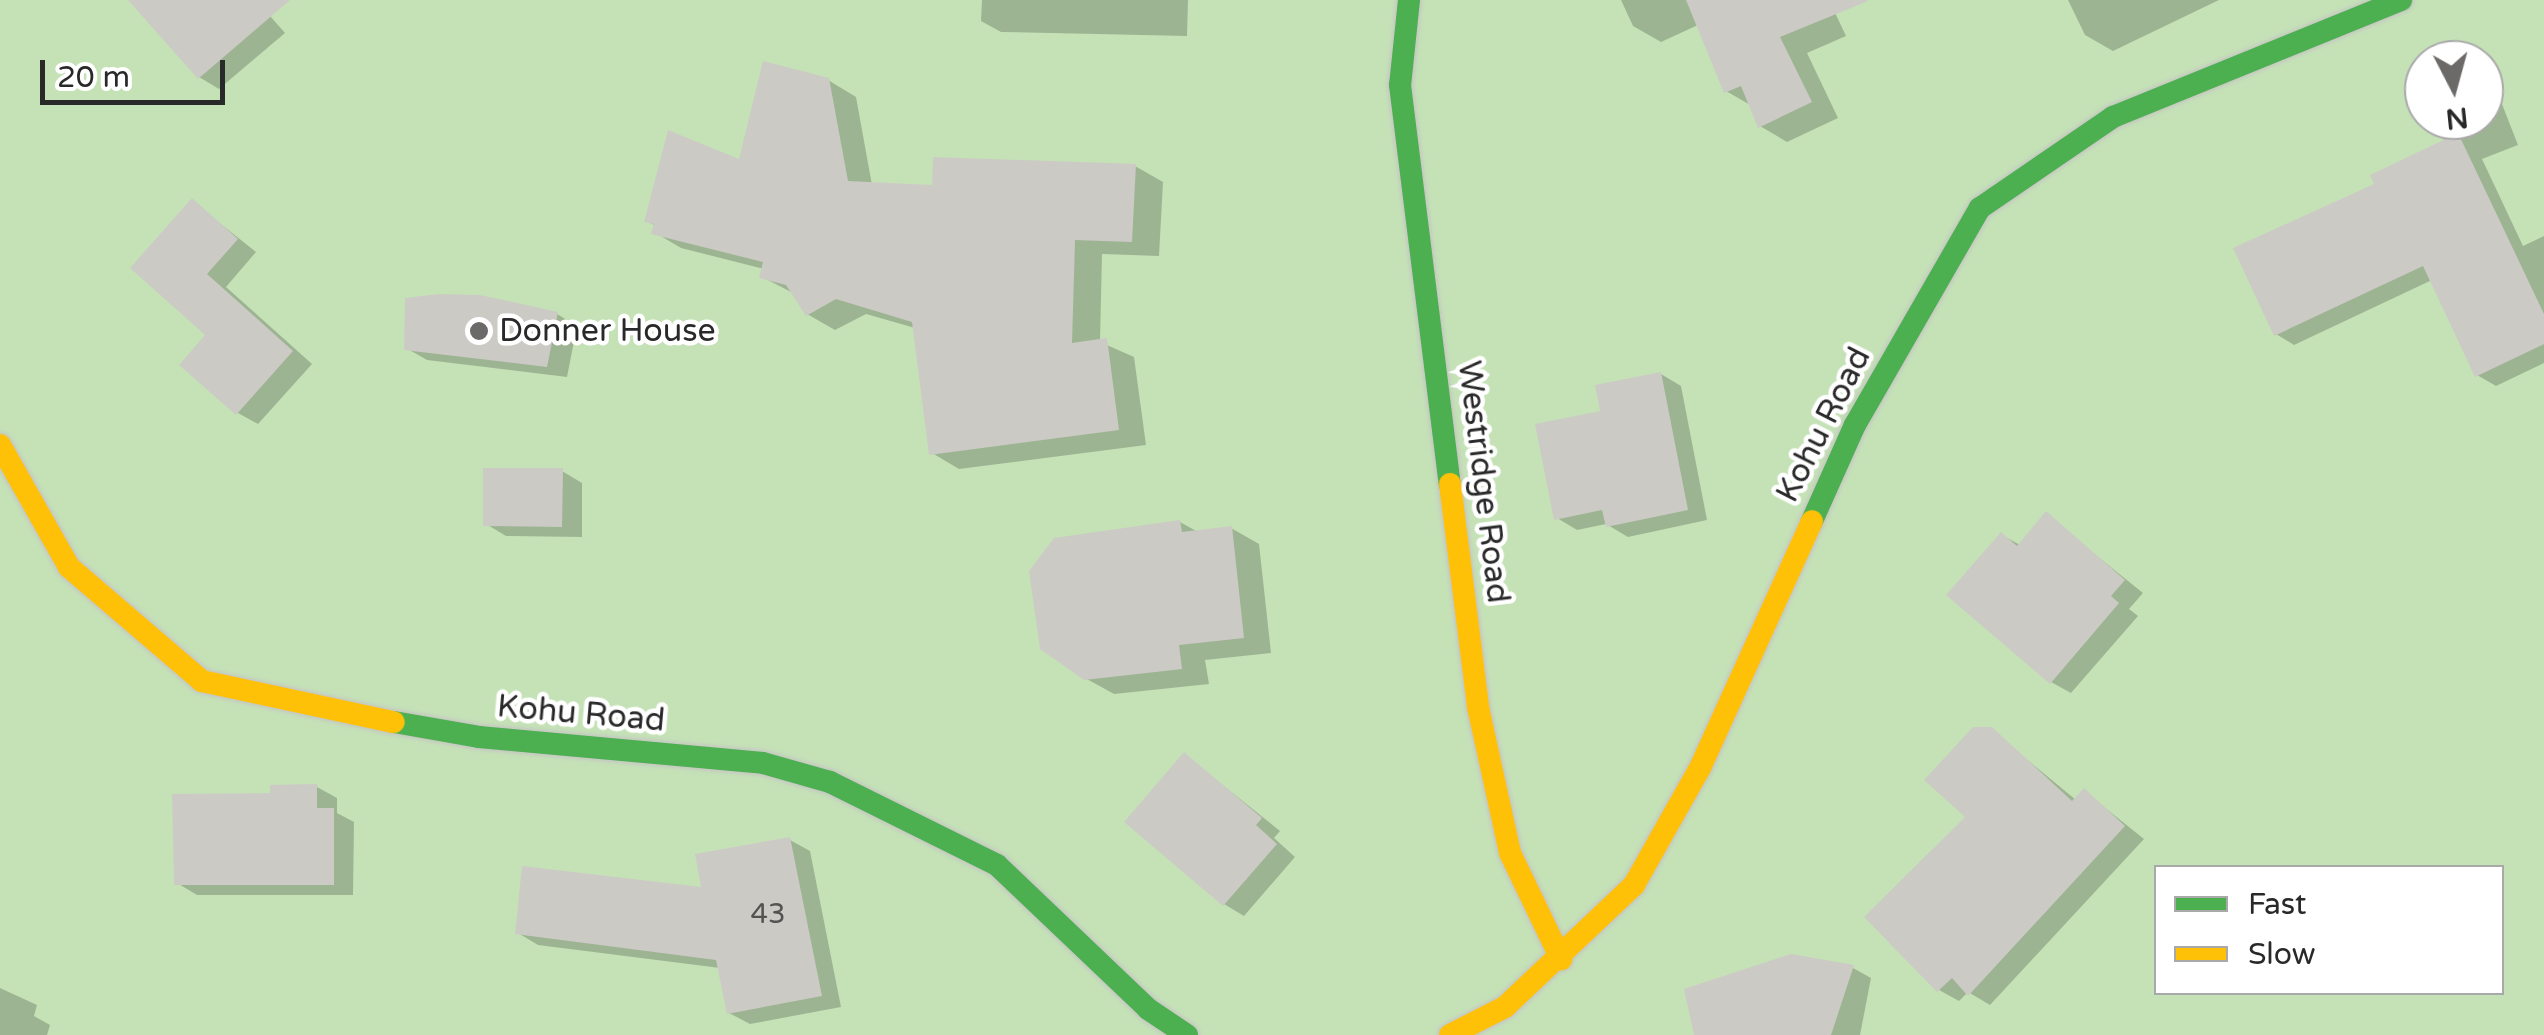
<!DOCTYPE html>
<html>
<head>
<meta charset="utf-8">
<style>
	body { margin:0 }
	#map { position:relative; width:2544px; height:1035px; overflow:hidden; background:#e7e4de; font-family:"Varela Round",sans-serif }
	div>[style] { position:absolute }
	.green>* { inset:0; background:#c5e2b7 }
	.shadow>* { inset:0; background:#0003 }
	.building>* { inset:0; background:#cccac5 }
	.roads { filter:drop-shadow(0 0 2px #c5c3c3) drop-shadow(0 0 2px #c5c3c3) }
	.fast>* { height:22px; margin:-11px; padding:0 11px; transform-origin:11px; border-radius:11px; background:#4caf50 }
	.slow>* { height:22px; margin:-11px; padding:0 11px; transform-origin:11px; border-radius:11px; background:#ffc107 }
	.dots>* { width:28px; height:28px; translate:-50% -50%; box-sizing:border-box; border:5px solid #fff; border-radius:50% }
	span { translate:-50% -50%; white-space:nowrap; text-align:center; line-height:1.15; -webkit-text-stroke:9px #fff; paint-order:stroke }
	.number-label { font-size:28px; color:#545352 }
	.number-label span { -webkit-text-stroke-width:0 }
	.poi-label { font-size:32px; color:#292929 }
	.left { translate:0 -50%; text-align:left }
	.street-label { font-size:32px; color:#292929 }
	.legend { position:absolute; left:2154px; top:865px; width:350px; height:130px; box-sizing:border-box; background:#fff; border:2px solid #a9a9a9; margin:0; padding:12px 18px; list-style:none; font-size:30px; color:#292929 }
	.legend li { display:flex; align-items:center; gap:20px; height:50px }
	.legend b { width:50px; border:2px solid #a9a9a9 }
	.north { position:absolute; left:2404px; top:40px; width:100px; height:100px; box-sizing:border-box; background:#fff; border:2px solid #a9a9a9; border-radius:50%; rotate:174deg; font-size:28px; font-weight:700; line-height:40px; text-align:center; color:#292929 }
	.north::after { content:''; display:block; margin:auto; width:35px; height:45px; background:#6c6a68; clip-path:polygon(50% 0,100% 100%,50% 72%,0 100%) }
	.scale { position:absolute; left:40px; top:60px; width:185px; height:45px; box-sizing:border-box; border:5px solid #292929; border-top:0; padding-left:12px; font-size:30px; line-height:35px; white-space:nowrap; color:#292929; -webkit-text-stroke:8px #fff; paint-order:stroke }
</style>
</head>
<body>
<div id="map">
	<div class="green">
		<div style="clip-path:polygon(evenodd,0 0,2544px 0,2544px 1035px,0 1035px,0 0,2424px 60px,2484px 60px,2484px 120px,2424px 120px,2424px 60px,0 0,2156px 868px,2502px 868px,2502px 992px,2156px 992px,2156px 868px)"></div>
	</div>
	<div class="shadow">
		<div style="clip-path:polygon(132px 0,256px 0,285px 33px,219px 89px,199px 77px)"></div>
		<div style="clip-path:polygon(982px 0,1188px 0,1187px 36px,1001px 32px,981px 21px)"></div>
		<div style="clip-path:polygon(1621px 0,1829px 0,1846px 36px,1807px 53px,1838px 118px,1787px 142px,1760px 126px,1752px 106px,1726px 91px,1698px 25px,1661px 42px,1633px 26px)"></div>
		<div style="clip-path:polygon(2068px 0,2219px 0,2113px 51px,2085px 35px)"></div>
		<div style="clip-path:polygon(828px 80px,856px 97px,872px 185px,934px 188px,1135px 166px,1163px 182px,1159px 256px,1102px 254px,1100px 342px,1134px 357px,1146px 445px,959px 469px,932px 453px,915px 328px,866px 314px,835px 330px,807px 314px,795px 294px,762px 277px,764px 269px,681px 248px,654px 232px,656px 226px,647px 221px,741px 162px)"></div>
		<div style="clip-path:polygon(2484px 90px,2500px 99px,2518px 145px,2482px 159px,2523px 246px,2544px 236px,2544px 363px,2496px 386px,2477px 375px,2432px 280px,2294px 345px,2276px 334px,2378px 185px,2445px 142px,2436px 120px,2484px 120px)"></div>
		<div style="clip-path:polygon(192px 201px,256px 252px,226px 287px,312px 364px,258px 424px,238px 413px,209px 335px)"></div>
		<div style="clip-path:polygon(557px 314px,577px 326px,567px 377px,427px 360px,406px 348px)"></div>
		<div style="clip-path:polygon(1661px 374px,1681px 386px,1707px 520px,1628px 537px,1606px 524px,1577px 530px,1557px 518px,1603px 413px)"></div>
		<div style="clip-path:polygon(562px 471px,582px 483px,582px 537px,506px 536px,486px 524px)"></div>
		<div style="clip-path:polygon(2046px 515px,2143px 593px,2129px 609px,2138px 616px,2071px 693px,2051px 682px,2002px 535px,2020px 545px)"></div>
		<div style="clip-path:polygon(1180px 522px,1198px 532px,1231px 528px,1259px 544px,1271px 653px,1205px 660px,1209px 684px,1114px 694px,1085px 678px)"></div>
		<div style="clip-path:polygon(1991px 730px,2076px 800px,2084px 791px,2144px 839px,1990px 1005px,1968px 992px,1959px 1001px,1939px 990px)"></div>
		<div style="clip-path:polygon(1185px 755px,1280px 831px,1274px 838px,1295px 857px,1244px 916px,1224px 904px)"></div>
		<div style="clip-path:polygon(317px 787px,337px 798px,337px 813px,354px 822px,353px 895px,197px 895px,177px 883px,273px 796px)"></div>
		<div style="clip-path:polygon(790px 840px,810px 851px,841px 1007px,750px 1024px,729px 1013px,720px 968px,538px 945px,518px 933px,704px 890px)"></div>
		<div style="clip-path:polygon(1853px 968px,1871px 978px,1860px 1035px,1719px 1035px)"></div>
		<div style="clip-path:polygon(0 988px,37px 1005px,34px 1016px,50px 1025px,47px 1035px,0 1035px)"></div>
	</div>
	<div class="building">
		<div style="clip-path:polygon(128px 0,290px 0,198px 79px)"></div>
		<div style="clip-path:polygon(1686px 0,1867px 0,1868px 1px,1780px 37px,1812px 102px,1758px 128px,1741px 86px,1724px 93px)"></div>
		<div style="clip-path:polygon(763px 61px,829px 78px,848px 181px,932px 185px,933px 157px,1136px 164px,1132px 242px,1075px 240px,1072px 343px,1107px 338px,1119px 430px,929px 455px,912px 322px,836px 299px,806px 316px,786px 285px,759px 278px,763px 262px,651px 234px,654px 224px,644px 222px,668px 130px,739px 159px)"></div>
		<div style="clip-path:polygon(2458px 133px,2544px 314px,2544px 344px,2475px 377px,2423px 266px,2274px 336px,2233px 248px,2374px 184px,2370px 175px)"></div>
		<div style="clip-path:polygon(192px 198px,238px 239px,207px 274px,293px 351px,236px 415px,179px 365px,205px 335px,130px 268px)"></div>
		<div style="clip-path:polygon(439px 294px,480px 295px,558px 312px,547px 367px,404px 350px,405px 298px)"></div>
		<div style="clip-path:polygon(1661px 372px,1688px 510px,1606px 527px,1602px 510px,1554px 520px,1535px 424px,1600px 411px,1595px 385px)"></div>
		<div style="clip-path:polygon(483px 468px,563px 468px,562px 527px,483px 526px)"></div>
		<div style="clip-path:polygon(2046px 511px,2125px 580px,2111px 596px,2119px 603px,2050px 684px,1946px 595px,2001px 532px,2017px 546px)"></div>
		<div style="clip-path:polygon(1180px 520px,1182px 532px,1232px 526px,1244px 638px,1179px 645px,1182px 669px,1084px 680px,1040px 649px,1029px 571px,1054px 538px)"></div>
		<div style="clip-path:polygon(1973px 727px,1992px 727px,2072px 801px,2084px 788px,2125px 826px,1968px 996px,1952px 978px,1937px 992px,1864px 917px,1965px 817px,1924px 780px)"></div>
		<div style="clip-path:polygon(1184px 752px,1262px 818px,1256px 825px,1277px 844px,1223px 906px,1124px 822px)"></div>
		<div style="clip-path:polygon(317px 784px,317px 808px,334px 808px,334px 885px,174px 885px,172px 794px,270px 793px,270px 785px)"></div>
		<div style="clip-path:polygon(790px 837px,822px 996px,727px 1014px,716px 960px,515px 934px,522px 866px,701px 887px,695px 854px)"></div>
		<div style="clip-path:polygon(1791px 954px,1854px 965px,1831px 1035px,1694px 1035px,1684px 989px)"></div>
	</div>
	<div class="roads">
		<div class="fast">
			<div style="left:1409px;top:0;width:85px;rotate:96deg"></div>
			<div style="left:1400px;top:85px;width:402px;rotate:82.9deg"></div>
			<div style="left:1812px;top:521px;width:105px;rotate:-65.9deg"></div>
			<div style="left:1855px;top:425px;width:250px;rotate:-60.1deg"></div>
			<div style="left:1980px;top:208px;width:161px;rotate:-34.4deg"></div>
			<div style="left:2113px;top:117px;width:311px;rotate:-22.1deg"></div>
			<div style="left:394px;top:722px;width:86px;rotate:10deg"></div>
			<div style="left:479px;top:737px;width:285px;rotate:5.2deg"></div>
			<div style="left:763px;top:763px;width:70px;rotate:15.8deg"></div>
			<div style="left:830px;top:782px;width:186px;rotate:26.4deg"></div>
			<div style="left:997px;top:865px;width:209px;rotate:43.6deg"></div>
			<div style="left:1148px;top:1009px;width:47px;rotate:33.7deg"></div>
		</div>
		<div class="slow">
			<div style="left:0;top:445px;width:140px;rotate:60.5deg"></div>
			<div style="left:69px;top:567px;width:175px;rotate:40.6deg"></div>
			<div style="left:202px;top:681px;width:196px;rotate:12.1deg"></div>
			<div style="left:1450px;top:484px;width:225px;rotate:82.8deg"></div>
			<div style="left:1478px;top:707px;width:149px;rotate:77.6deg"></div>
			<div style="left:1510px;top:853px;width:118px;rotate:64.3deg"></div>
			<div style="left:1450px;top:1035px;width:62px;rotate:-27deg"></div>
			<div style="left:1505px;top:1007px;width:178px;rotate:-43.4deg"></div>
			<div style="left:1634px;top:885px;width:134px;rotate:-60.6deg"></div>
			<div style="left:1700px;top:768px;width:271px;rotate:-65.6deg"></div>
		</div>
	</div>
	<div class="dots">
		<div style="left:479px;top:331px;background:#6c6a68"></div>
	</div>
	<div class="number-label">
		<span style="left:768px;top:914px">43</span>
	</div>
	<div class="poi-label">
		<span class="left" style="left:499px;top:331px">Donner House</span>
	</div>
	<div class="street-label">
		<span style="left:1824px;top:425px;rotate:-63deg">Kohu Road</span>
		<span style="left:1483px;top:482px;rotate:83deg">Westridge Road</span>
		<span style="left:581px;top:714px;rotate:5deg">Kohu Road</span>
	</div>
	<ul class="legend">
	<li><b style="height:12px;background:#4caf50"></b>Fast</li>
	<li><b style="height:12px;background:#ffc107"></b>Slow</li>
	</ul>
	<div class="north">N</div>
	<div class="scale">20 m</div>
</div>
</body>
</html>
